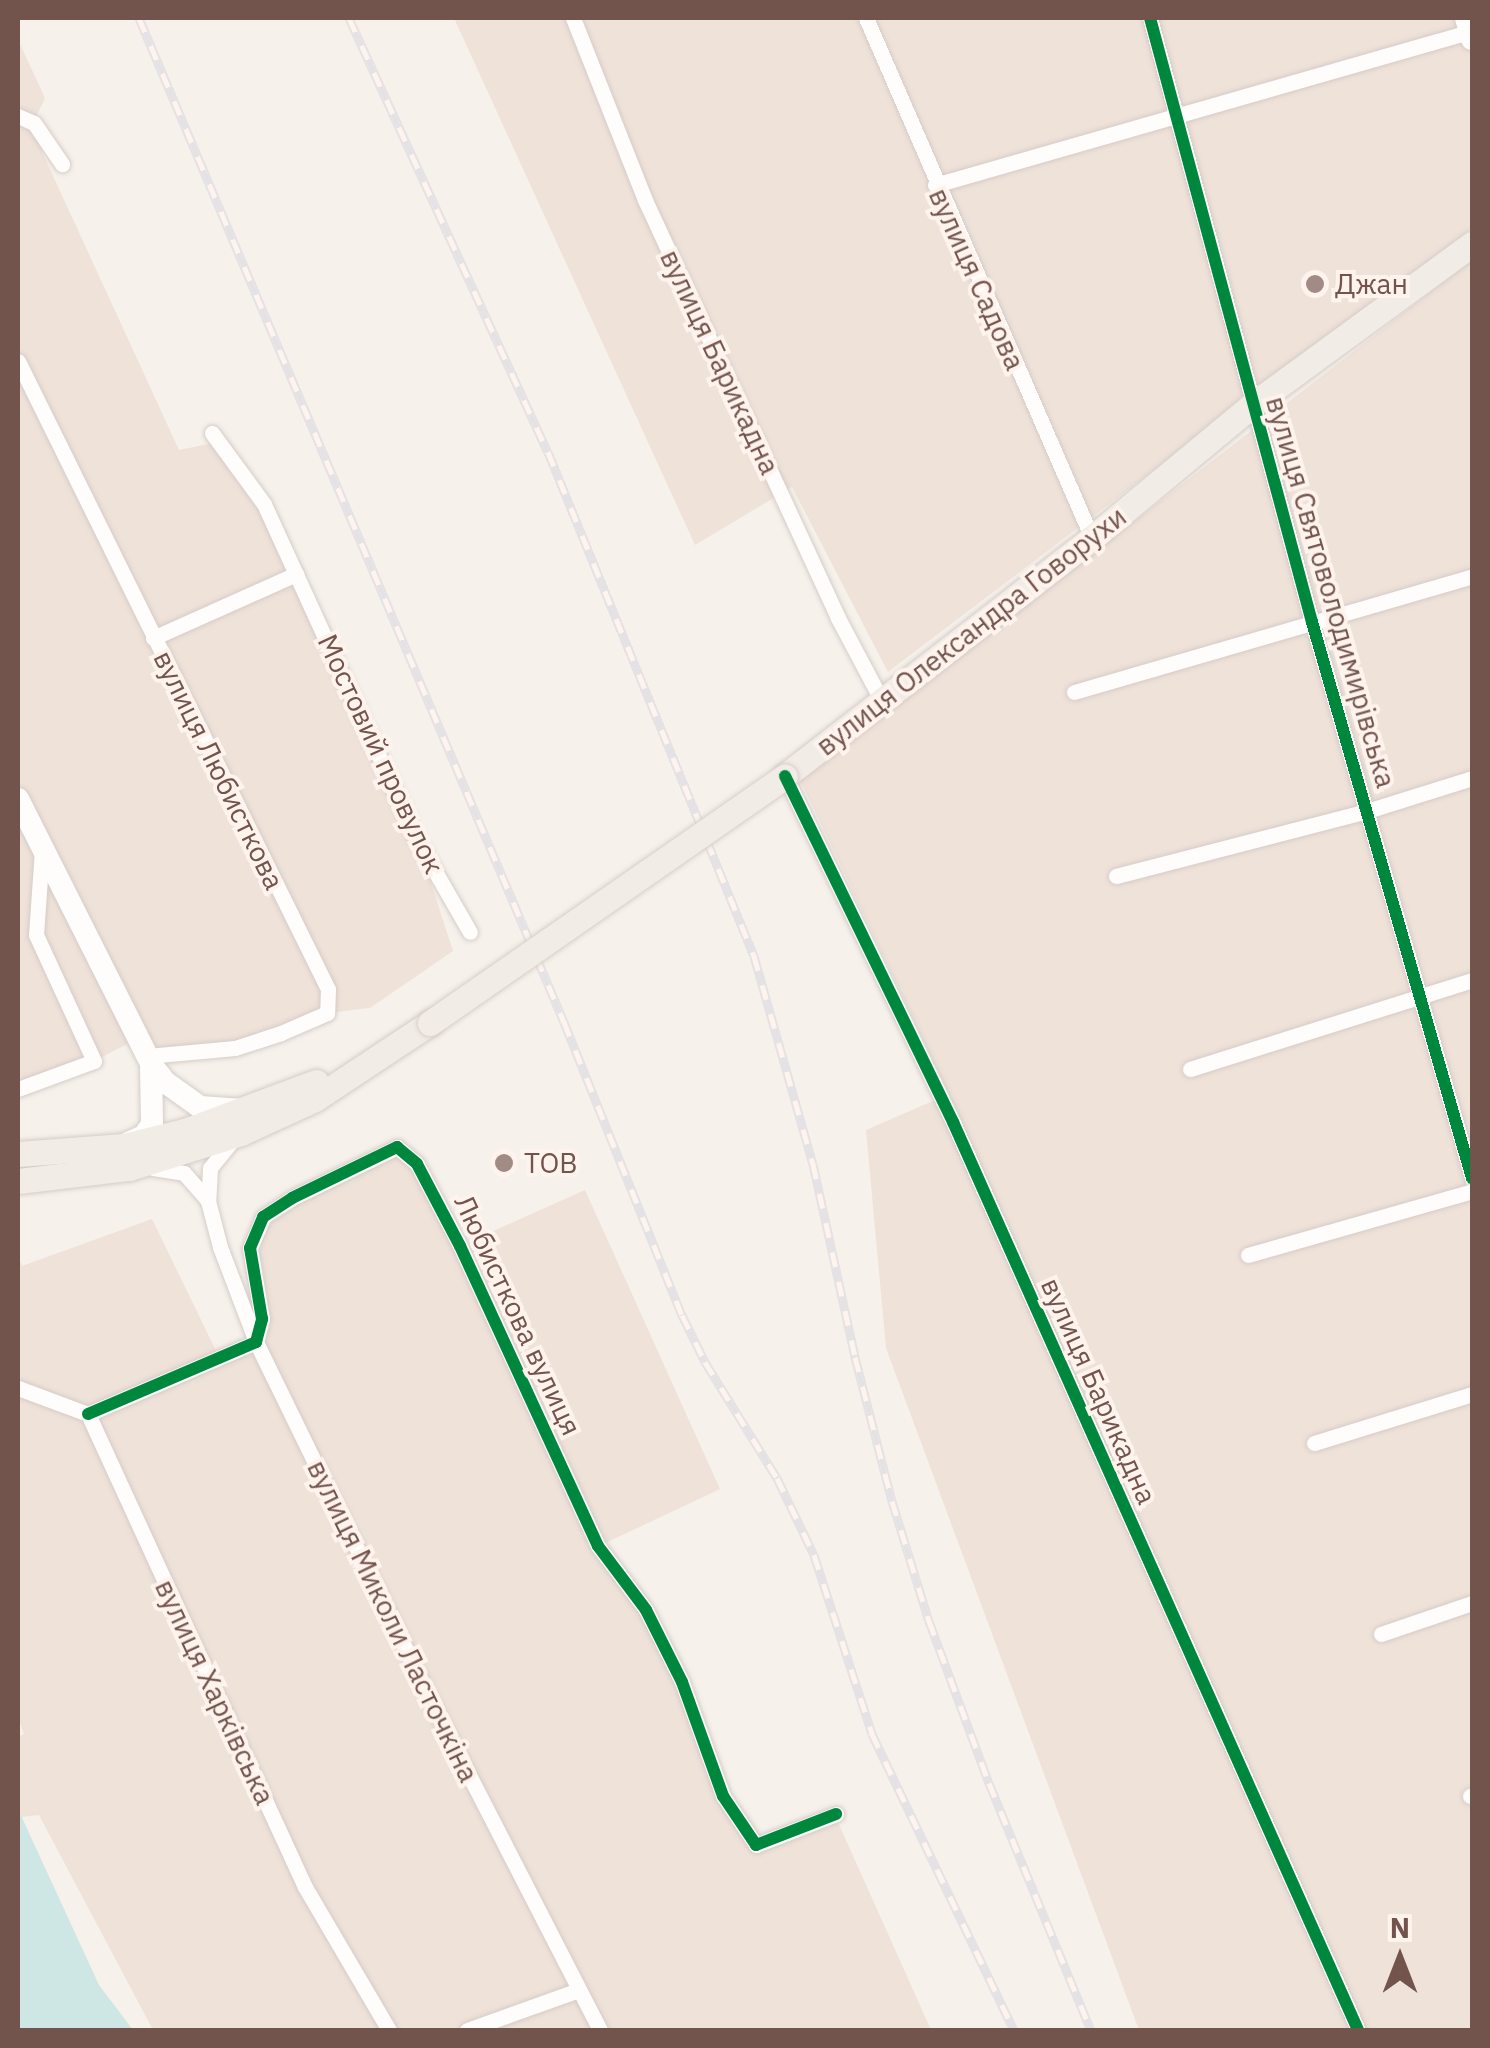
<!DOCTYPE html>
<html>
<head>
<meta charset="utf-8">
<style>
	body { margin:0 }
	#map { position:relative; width:1490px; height:2048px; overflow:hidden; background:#f6f1eb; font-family:"IBM Plex Sans",sans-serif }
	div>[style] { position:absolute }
	.residential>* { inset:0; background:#efe2d9 }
	.water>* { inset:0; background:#cee7e5 }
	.roads { filter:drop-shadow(0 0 2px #d5ccc8) drop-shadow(0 0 2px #d5ccc8) }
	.street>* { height:15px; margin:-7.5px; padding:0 7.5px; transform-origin:7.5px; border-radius:7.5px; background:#fefdfc }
	.secondary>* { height:22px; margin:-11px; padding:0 11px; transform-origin:11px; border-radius:11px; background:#fefdfc }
	.primary>* { height:25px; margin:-12.5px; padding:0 12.5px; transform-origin:12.5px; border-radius:12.5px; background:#f2ece6 }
	.rail>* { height:9px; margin-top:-4.5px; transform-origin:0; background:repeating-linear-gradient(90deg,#fef4ed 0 15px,#e4e2e4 0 30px); box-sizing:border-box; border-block:2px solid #e4e2e4 }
	.bridges { filter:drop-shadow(0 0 2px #d8ceca) drop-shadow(0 0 2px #d8ceca) }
	.primary-bridge>* { height:25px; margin:-12.5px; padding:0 12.5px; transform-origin:12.5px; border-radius:12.5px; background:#f2ece6 }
	.cycleway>* { height:12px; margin:-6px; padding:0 6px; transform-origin:6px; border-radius:6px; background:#00873e }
	.dots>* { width:28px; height:28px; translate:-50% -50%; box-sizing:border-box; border:5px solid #fef4ed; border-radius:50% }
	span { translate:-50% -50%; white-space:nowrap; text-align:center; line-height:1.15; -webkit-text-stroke:8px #fef4ed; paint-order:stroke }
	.street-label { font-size:28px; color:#73544d }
	.poi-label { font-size:28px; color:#73544d }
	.left { translate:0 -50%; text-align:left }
	.frame { position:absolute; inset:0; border:20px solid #73544d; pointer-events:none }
	.north { position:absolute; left:1350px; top:1908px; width:100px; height:100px; -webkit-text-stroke:8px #fef4ed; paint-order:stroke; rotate:0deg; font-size:28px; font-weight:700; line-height:40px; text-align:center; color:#73544d }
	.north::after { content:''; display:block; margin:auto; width:35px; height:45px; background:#73544d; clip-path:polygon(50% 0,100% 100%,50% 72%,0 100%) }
</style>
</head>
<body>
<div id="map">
	<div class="residential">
		<div style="clip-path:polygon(454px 18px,1472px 18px,1472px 228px,888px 672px,792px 487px,695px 545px)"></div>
		<div style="clip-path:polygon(18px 40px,45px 98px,31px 128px,179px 450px,218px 442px,264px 504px,417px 840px,453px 951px,370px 1008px,327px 1013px,281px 1033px,147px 1056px,137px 1039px,94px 1061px,18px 1089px)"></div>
		<div style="clip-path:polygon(1472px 260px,1472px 2030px,1139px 2030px,886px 1348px,866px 1130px,949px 1094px,800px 780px)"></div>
		<div style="clip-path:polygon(397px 1147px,417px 1164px,460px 1246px,585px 1190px,720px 1489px,599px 1546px,646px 1610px,723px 1796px,756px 1845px,837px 1820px,931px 2030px,153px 2030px,39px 1815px,21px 1817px,18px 1809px,18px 1737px,24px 1734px,18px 1718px,18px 1255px,22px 1266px,152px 1219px,219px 1357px,256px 1342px,250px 1248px,263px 1217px)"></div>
	</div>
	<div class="water">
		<div style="clip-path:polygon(18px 1809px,99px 1985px,133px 2030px,18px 2030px)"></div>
	</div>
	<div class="roads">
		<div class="street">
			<div style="left:573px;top:18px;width:196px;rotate:68.4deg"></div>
			<div style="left:645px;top:200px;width:460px;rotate:65.2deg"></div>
			<div style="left:838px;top:618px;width:94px;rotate:62.1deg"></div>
			<div style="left:866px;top:18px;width:567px;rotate:66.51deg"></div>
			<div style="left:1150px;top:18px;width:625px;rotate:74.99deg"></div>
			<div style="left:1312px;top:622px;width:579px;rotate:73.95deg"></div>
			<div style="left:18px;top:116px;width:17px;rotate:24deg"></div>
			<div style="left:34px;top:123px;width:50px;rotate:55.7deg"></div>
			<div style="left:935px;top:185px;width:559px;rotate:-16deg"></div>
			<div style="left:18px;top:361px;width:700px;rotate:63.73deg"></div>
			<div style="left:328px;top:989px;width:24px;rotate:92deg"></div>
			<div style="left:327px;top:1013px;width:50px;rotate:156.5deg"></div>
			<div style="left:281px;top:1033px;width:48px;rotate:161.9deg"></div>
			<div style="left:235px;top:1048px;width:88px;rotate:174.8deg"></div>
			<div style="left:212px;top:433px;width:88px;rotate:53.8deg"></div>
			<div style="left:264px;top:504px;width:369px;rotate:65.5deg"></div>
			<div style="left:417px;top:840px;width:106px;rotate:60.1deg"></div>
			<div style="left:153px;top:638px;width:157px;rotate:-24.1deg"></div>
			<div style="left:1074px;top:692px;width:415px;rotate:-16.2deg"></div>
			<div style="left:785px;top:776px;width:385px;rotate:64.1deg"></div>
			<div style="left:953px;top:1122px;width:994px;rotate:65.96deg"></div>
			<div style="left:1116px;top:876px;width:259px;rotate:-14.5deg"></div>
			<div style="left:1367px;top:811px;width:110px;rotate:-17.4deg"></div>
			<div style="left:1190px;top:1069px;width:296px;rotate:-17.5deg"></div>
			<div style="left:18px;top:1089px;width:81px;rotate:-20.2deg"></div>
			<div style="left:94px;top:1061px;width:139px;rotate:-114.7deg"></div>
			<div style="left:36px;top:935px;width:86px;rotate:-86deg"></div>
			<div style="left:231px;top:1142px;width:33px;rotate:129deg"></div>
			<div style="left:210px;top:1168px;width:33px;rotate:93deg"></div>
			<div style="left:208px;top:1201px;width:48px;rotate:75.4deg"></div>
			<div style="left:220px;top:1247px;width:102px;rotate:69.2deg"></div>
			<div style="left:256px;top:1342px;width:402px;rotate:64deg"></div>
			<div style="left:432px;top:1703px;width:368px;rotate:62.8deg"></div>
			<div style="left:153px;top:1168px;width:31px;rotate:9deg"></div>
			<div style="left:184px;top:1173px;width:35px;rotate:49deg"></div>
			<div style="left:1248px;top:1255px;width:233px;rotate:-15.9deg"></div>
			<div style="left:18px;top:1388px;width:75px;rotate:20.4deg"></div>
			<div style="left:88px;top:1414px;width:520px;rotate:65.36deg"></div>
			<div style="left:305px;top:1887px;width:166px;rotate:59.6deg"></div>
			<div style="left:88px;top:1414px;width:183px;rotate:-23.2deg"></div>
			<div style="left:256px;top:1342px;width:24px;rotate:-75deg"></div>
			<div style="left:262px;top:1319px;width:72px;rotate:-99.6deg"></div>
			<div style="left:250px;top:1248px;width:34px;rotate:-67deg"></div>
			<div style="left:263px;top:1217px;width:35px;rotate:-33deg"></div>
			<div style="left:292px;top:1198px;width:117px;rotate:-25.9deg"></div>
			<div style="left:397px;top:1147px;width:26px;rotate:40deg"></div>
			<div style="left:417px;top:1164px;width:93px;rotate:62.3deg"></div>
			<div style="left:460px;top:1246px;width:330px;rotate:65.3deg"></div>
			<div style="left:598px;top:1546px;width:80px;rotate:53.1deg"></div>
			<div style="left:646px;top:1610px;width:80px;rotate:63.4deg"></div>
			<div style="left:682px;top:1682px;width:121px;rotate:70.2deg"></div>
			<div style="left:723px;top:1796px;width:59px;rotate:56deg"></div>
			<div style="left:756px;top:1845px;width:86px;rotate:-21.2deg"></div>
			<div style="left:1314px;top:1443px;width:165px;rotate:-17.2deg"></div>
			<div style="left:1381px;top:1634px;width:96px;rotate:-18.8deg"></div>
			<div style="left:1470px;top:1796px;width:2px;rotate:-27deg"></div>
			<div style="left:467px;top:2030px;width:119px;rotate:-19.7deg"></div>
		</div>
		<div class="secondary">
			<div style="left:1466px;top:18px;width:22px;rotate:74deg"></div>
			<div style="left:18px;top:799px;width:297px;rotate:63.3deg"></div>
			<div style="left:151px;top:1064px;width:23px;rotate:52deg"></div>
			<div style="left:165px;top:1082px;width:43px;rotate:35.5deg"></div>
			<div style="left:200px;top:1107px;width:39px;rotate:4deg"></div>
			<div style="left:128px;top:1143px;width:17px;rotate:-24deg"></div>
			<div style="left:144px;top:1136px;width:14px;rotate:-56deg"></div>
			<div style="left:152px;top:1124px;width:60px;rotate:-91deg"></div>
		</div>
		<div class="primary">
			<div style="left:785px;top:776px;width:388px;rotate:-37.8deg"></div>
			<div style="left:1092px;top:538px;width:208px;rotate:-39.7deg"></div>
			<div style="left:1252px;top:405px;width:273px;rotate:-36.2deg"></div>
			<div style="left:18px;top:1154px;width:106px;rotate:-4.3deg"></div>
			<div style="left:124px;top:1146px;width:63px;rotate:-13.8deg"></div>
			<div style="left:185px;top:1131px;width:140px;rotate:-20.5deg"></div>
			<div style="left:18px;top:1181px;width:112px;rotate:-6.7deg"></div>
			<div style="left:129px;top:1168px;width:117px;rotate:-17.4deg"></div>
			<div style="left:241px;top:1133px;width:81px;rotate:-24.7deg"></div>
			<div style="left:315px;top:1099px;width:138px;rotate:-33.5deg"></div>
		</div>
	</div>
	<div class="rail">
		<div style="left:139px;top:18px;width:1090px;rotate:67.06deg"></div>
		<div style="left:564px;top:1022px;width:316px;rotate:68.1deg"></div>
		<div style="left:682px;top:1315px;width:52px;rotate:63.9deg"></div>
		<div style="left:705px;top:1362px;width:137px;rotate:58.2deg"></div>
		<div style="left:777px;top:1478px;width:85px;rotate:64.3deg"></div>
		<div style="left:814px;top:1555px;width:188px;rotate:72deg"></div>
		<div style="left:872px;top:1734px;width:328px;rotate:64.4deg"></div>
		<div style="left:349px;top:18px;width:477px;rotate:65.4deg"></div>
		<div style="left:548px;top:452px;width:544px;rotate:67.77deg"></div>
		<div style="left:754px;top:956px;width:216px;rotate:74.2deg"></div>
		<div style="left:813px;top:1164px;width:198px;rotate:77.7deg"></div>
		<div style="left:855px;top:1357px;width:149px;rotate:75.6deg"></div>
		<div style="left:892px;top:1501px;width:126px;rotate:72.9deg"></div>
		<div style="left:929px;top:1621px;width:173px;rotate:69.7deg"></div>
		<div style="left:989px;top:1783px;width:267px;rotate:67.6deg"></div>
	</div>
	<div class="bridges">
		<div class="primary-bridge">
			<div style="left:430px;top:1023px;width:432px;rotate:-34.8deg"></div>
		</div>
	</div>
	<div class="cycleway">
		<div style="left:1150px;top:18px;width:625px;rotate:74.99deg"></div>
		<div style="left:1312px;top:622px;width:579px;rotate:73.95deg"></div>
		<div style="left:785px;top:776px;width:385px;rotate:64.1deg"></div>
		<div style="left:953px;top:1122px;width:994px;rotate:65.96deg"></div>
		<div style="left:88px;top:1414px;width:183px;rotate:-23.2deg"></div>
		<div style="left:256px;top:1342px;width:24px;rotate:-75deg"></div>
		<div style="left:262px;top:1319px;width:72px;rotate:-99.6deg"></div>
		<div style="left:250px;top:1248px;width:34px;rotate:-67deg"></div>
		<div style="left:263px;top:1217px;width:35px;rotate:-33deg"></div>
		<div style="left:292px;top:1198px;width:117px;rotate:-25.9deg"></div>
		<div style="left:397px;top:1147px;width:26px;rotate:40deg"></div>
		<div style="left:417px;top:1164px;width:93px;rotate:62.3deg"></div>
		<div style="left:460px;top:1246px;width:330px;rotate:65.3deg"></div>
		<div style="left:598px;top:1546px;width:80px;rotate:53.1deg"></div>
		<div style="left:646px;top:1610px;width:80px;rotate:63.4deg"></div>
		<div style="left:682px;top:1682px;width:121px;rotate:70.2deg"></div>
		<div style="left:723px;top:1796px;width:59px;rotate:56deg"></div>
		<div style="left:756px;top:1845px;width:86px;rotate:-21.2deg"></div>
	</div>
	<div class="dots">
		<div style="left:1315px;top:284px;background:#a18b84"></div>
		<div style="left:504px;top:1163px;background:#a18b84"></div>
	</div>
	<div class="street-label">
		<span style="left:977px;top:279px;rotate:66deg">вулиця Садова</span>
		<span style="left:720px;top:362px;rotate:65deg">вулиця Барикадна</span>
		<span style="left:1331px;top:592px;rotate:74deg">вулиця Святоволодимирівська</span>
		<span style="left:971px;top:631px;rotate:-38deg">вулиця Олександра Говорухи</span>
		<span style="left:381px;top:754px;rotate:65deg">Мостовий провулок</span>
		<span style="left:219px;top:770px;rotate:64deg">вулиця Любисткова</span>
		<span style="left:518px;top:1315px;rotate:65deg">Любисткова вулиця</span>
		<span style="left:1099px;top:1391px;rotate:66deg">вулиця Барикадна</span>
		<span style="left:393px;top:1621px;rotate:64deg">вулиця Миколи Ласточкіна</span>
		<span style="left:215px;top:1692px;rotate:65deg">вулиця Харківська</span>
	</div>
	<div class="poi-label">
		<span class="left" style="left:1335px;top:284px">Джан</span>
		<span class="left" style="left:524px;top:1163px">ТОВ</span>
	</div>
	<div class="frame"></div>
	<div class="north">N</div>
</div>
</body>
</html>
